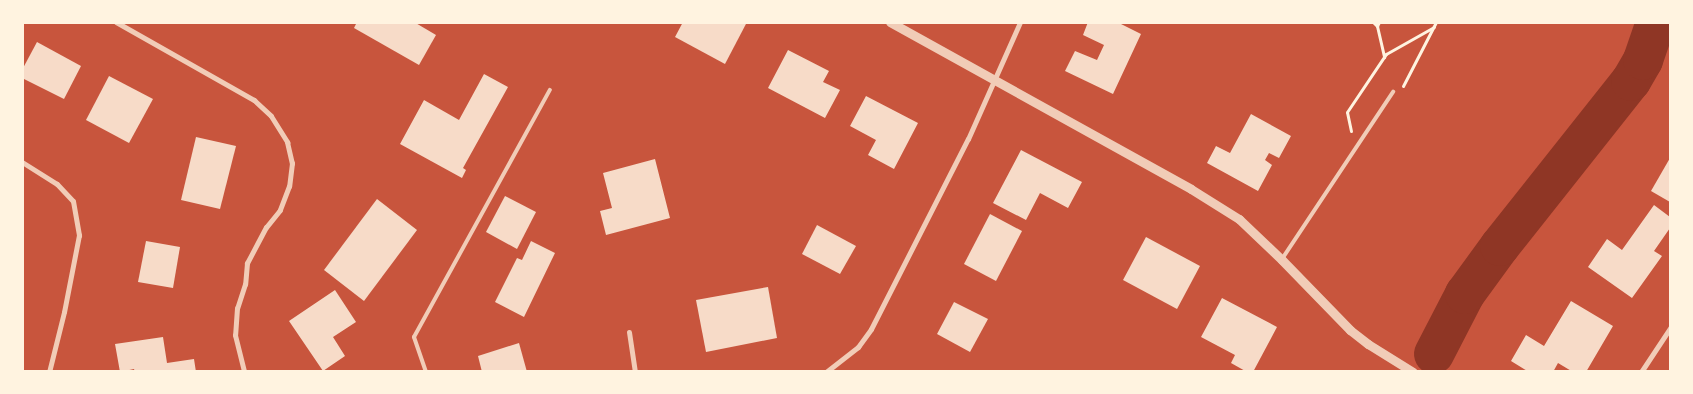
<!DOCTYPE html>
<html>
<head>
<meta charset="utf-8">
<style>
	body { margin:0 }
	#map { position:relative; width:1693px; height:394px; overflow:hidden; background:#c8553d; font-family:Inter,sans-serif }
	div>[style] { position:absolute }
	.river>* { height:40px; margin:-20px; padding:0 20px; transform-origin:20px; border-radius:20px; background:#8f3625 }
	.building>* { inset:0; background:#f7dbc8 }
	.path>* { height:3px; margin:-1.5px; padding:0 1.5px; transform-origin:1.5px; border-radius:1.5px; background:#fff3e0 }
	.service>* { height:4px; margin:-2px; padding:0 2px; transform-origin:2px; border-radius:2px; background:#f1ccb7 }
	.minor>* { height:5px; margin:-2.5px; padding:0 2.5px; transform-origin:2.5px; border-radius:2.5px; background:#f1ccb7 }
	.tertiary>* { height:9px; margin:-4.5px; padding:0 4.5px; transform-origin:4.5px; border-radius:4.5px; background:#f1ccb7 }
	span { translate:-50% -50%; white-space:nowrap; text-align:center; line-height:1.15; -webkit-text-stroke:5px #fff3e0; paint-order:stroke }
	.frame { position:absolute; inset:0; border:24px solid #fff3e0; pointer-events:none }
</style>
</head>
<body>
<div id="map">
	<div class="river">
		<div style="left:1434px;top:354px;width:68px;rotate:-62.7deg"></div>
		<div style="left:1465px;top:294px;width:59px;rotate:-53.9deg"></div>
		<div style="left:1500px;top:246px;width:211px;rotate:-51.6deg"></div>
		<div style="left:1631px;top:81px;width:24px;rotate:-60deg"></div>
		<div style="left:1643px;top:60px;width:40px;rotate:-71.1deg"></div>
	</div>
	<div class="building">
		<div style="clip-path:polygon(357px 22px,414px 22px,436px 35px,419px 65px,354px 28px)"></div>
		<div style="clip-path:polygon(683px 22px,747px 22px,725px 64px,675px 37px)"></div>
		<div style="clip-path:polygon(1088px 22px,1117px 22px,1141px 34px,1113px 94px,1065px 71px,1075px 51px,1097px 60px,1104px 45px,1083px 35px)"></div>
		<div style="clip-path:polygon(37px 42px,81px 66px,64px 99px,22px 78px,22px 70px)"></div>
		<div style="clip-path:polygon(788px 50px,829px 71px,823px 82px,840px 90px,825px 118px,768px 88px)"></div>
		<div style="clip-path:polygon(484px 74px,508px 87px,463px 168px,466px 170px,462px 178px,400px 144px,424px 100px,459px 120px)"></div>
		<div style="clip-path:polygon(109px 76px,153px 99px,129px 143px,86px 120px)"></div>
		<div style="clip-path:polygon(866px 96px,918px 123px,894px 169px,868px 155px,876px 140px,850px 126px)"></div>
		<div style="clip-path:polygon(1251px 114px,1291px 136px,1279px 158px,1269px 153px,1265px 160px,1272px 165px,1258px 191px,1207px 163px,1216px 146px,1230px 153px)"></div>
		<div style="clip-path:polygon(196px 137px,236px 146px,220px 209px,181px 200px)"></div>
		<div style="clip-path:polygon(1021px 150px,1082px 182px,1068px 208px,1040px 193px,1026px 220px,993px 203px)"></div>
		<div style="clip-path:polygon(1670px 158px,1670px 202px,1651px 191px)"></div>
		<div style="clip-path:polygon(655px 159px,670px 218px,606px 235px,600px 211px,612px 208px,603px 173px)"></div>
		<div style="clip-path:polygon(505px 196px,536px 212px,517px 249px,486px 232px)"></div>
		<div style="clip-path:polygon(377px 199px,417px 230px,364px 301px,324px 270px)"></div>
		<div style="clip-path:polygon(1654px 205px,1670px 217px,1670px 228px,1654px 251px,1662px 256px,1632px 298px,1588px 267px,1607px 239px,1622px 250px)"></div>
		<div style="clip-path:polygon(990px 214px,1022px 231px,996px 281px,964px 264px)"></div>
		<div style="clip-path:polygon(817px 225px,856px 246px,840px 274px,802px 254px)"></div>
		<div style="clip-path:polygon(1146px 237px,1200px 266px,1177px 309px,1123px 280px)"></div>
		<div style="clip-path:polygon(146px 241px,180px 247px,173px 288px,138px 282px)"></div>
		<div style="clip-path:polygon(531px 241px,555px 253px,524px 317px,495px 302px,517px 258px,522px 260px)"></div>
		<div style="clip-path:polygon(768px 287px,777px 338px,706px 352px,696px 300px)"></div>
		<div style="clip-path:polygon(335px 290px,356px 322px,333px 337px,345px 356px,323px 371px,289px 321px)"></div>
		<div style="clip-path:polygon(1222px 298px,1277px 327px,1253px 372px,1247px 372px,1231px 363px,1235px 355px,1201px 337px)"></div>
		<div style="clip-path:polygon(1571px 301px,1613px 326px,1586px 372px,1573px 372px,1558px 363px,1553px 372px,1529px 372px,1511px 361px,1526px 335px,1544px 346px)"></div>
		<div style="clip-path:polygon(954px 302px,988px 319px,970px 352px,937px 334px)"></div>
		<div style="clip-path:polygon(163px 337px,167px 363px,194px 359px,196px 372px,135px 372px,134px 369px,120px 372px,115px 344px)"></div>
		<div style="clip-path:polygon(519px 343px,527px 372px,482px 372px,478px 356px)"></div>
	</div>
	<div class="path">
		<div style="left:1373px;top:22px;width:6px;rotate:45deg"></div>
		<div style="left:1379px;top:22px;width:4px;rotate:117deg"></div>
		<div style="left:1377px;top:26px;width:32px;rotate:77deg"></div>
		<div style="left:1403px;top:86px;width:72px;rotate:-62.7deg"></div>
		<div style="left:1351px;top:131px;width:19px;rotate:-102deg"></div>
		<div style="left:1347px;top:112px;width:70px;rotate:-56.1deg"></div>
		<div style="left:1386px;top:54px;width:55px;rotate:-29.4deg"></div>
	</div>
	<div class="service">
		<div style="left:1282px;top:259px;width:201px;rotate:-56.4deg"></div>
		<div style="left:426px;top:372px;width:37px;rotate:-109deg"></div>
		<div style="left:414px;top:337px;width:282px;rotate:-61.2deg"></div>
	</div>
	<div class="minor">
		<div style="left:116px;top:22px;width:159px;rotate:29.5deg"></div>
		<div style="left:254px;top:100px;width:23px;rotate:43deg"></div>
		<div style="left:271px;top:116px;width:31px;rotate:58deg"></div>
		<div style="left:287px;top:142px;width:22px;rotate:77deg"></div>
		<div style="left:292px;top:163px;width:23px;rotate:97deg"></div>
		<div style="left:289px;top:186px;width:26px;rotate:111deg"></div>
		<div style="left:280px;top:210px;width:22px;rotate:129deg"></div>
		<div style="left:266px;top:227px;width:41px;rotate:117.8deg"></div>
		<div style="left:247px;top:263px;width:21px;rotate:95deg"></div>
		<div style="left:245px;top:284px;width:25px;rotate:108deg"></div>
		<div style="left:237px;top:308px;width:27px;rotate:94deg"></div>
		<div style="left:235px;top:335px;width:38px;rotate:76deg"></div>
		<div style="left:22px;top:162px;width:41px;rotate:32.2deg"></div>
		<div style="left:57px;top:184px;width:23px;rotate:47deg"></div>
		<div style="left:73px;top:201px;width:35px;rotate:80deg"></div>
		<div style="left:79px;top:235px;width:78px;rotate:101deg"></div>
		<div style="left:64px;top:312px;width:62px;rotate:104deg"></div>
		<div style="left:629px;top:332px;width:40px;rotate:81.5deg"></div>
		<div style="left:826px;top:372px;width:41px;rotate:-38deg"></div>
		<div style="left:858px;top:347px;width:22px;rotate:-54deg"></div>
		<div style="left:871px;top:329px;width:213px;rotate:-63deg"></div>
		<div style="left:968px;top:139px;width:128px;rotate:-66deg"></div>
		<div style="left:1641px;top:372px;width:53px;rotate:-56.6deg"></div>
	</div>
	<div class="tertiary">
		<div style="left:890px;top:22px;width:344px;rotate:29deg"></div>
		<div style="left:1191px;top:189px;width:57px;rotate:32deg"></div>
		<div style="left:1239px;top:219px;width:59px;rotate:43.6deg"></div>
		<div style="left:1282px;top:260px;width:98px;rotate:45.8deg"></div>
		<div style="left:1350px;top:330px;width:23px;rotate:38deg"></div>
		<div style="left:1368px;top:344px;width:53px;rotate:31.9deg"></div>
	</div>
	<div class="frame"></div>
</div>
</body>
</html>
